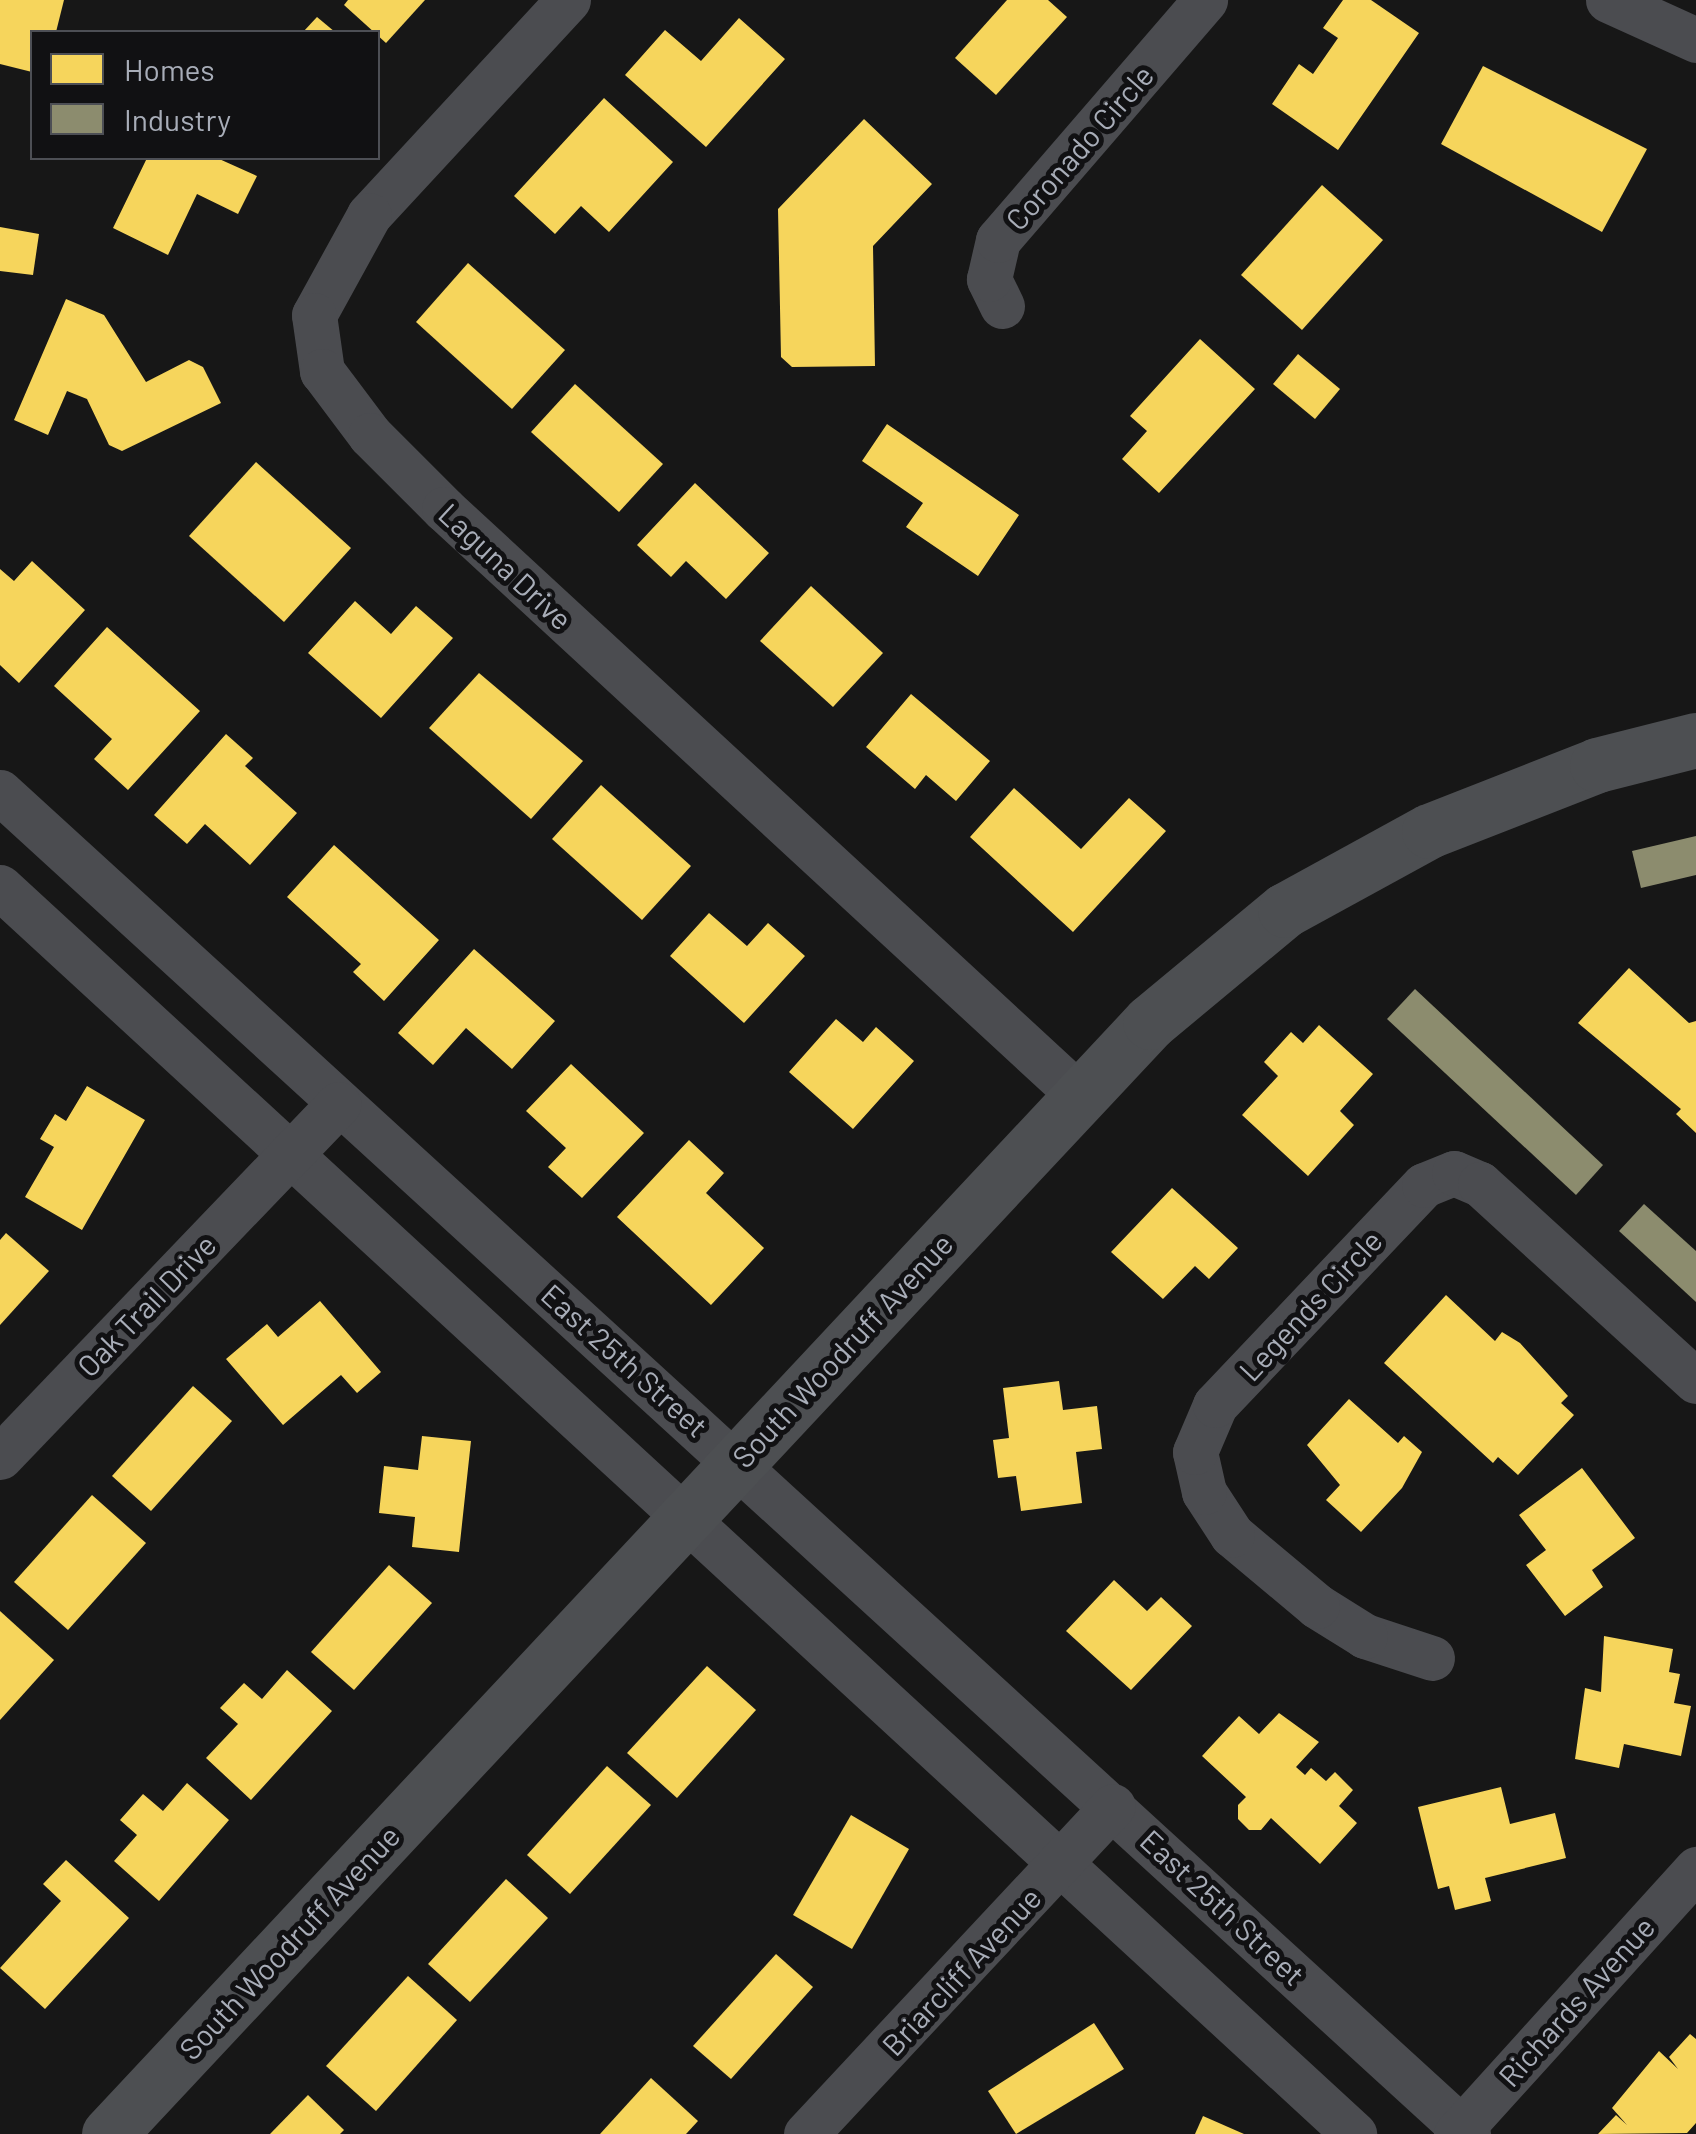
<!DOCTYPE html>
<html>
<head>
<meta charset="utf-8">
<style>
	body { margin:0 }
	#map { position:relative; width:1696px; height:2134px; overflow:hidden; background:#171717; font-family:Barlow,sans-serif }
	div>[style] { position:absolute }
	.homes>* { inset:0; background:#f6d55c }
	.industry>* { inset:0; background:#8c8c6e }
	.minor>* { height:45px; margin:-22.5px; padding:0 22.5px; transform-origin:22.5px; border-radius:22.5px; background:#4b4c50 }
	.major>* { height:55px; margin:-27.5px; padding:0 27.5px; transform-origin:27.5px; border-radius:27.5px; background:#4d4f52 }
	span { translate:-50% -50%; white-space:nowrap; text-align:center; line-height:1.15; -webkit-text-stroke:10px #111113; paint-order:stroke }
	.street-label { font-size:30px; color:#a8adb8 }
	.legend { position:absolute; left:30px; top:30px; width:350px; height:130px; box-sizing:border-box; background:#111113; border:2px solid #4d4f55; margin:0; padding:12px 18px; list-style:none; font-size:30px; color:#a8adb8 }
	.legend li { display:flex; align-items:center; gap:20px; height:50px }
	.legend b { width:50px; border:2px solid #4d4f55 }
</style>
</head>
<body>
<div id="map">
	<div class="homes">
		<div style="clip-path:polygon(0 0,64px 0,56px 32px,32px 32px,32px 72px,0 64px)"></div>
		<div style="clip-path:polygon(348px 0,425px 0,386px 43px,344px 5px)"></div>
		<div style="clip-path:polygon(1007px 0,1048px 0,1067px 17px,996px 95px,955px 58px)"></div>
		<div style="clip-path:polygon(1343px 0,1371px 0,1419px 33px,1338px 150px,1272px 104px,1299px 64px,1313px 74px,1338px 38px,1323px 28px)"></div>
		<div style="clip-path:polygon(317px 17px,335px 32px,303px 32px)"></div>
		<div style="clip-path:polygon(739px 18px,785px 59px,706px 147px,625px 75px,665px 30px,701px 61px)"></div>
		<div style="clip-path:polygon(1483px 66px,1647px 149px,1602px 232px,1441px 144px)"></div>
		<div style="clip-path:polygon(604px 98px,673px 162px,609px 232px,581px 206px,555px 234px,514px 196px)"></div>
		<div style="clip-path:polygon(864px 119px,932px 184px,873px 246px,875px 366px,792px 367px,781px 357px,778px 209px)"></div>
		<div style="clip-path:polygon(147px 158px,217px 158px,257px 176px,238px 214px,197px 194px,168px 255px,113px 228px)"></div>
		<div style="clip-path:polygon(1322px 185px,1383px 240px,1302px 330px,1241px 275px)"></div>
		<div style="clip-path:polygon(0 227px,39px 234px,33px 275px,0 271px)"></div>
		<div style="clip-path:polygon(468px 263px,565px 350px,512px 409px,416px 322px)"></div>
		<div style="clip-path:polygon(66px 299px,104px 315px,146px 382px,189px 360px,203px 367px,221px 403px,122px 451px,109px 445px,87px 399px,67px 391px,48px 435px,14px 420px)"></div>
		<div style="clip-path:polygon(1200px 339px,1255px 389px,1159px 493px,1122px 459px,1147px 431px,1130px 416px)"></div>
		<div style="clip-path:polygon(1298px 354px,1340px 389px,1315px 419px,1273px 384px)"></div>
		<div style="clip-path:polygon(575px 384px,663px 464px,619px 512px,531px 432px)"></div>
		<div style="clip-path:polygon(887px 424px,1019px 515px,978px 576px,906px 527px,923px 503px,862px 461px)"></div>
		<div style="clip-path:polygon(256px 462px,351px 548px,284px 622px,189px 536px)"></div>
		<div style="clip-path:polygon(695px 483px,769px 553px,726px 599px,686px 561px,671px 577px,637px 545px)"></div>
		<div style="clip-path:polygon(32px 561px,85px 610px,19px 683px,0 665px,0 569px,14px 581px)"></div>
		<div style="clip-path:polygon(811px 586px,883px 653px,833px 707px,760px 641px)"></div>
		<div style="clip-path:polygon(355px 601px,391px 634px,416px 606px,453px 638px,381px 718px,308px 653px)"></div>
		<div style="clip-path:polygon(107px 627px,200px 711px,128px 790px,94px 759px,112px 739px,54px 686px)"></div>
		<div style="clip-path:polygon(479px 673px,583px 761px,531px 819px,429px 728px)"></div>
		<div style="clip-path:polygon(911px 694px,990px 761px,956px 801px,926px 775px,915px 789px,866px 747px)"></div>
		<div style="clip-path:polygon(226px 734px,253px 758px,245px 766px,297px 813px,250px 865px,205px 824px,187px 844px,154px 815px)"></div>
		<div style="clip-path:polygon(601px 785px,691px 866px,642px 920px,552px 839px)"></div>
		<div style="clip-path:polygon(1014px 788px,1081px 849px,1129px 798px,1166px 831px,1073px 932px,970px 837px)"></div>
		<div style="clip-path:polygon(334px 845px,439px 940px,384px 1001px,353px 972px,361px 964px,287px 897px)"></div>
		<div style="clip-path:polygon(709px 913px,747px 946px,768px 923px,805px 956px,744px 1023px,670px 956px)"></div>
		<div style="clip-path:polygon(474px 949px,555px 1021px,512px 1069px,466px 1028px,433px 1065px,398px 1033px)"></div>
		<div style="clip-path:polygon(1629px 968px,1689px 1023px,1696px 1021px,1696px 1133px,1676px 1114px,1681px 1109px,1578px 1023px)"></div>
		<div style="clip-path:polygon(836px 1019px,863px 1042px,876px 1027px,914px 1061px,853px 1129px,789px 1072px)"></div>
		<div style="clip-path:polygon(1319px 1025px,1373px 1074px,1340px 1111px,1354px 1125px,1308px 1176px,1242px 1115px,1278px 1076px,1264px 1062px,1291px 1032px,1303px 1043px)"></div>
		<div style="clip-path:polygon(571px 1064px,644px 1133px,582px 1198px,548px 1167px,566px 1148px,526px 1111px)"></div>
		<div style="clip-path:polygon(87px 1086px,145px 1120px,82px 1230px,25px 1197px,54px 1147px,40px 1139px,55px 1114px,66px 1121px)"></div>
		<div style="clip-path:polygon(689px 1140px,724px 1173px,706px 1193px,764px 1248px,711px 1305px,617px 1217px)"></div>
		<div style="clip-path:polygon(1172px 1188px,1238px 1248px,1209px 1279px,1195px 1266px,1163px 1299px,1111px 1252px)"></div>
		<div style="clip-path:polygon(6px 1233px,49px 1271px,0 1325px,0 1240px)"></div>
		<div style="clip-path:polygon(1446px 1295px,1495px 1341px,1502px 1332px,1520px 1343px,1568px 1396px,1561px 1403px,1574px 1415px,1518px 1475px,1498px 1457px,1493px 1463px,1384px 1363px)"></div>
		<div style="clip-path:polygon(320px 1301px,381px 1372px,357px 1393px,341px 1375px,283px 1425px,226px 1359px,267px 1324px,278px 1337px)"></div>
		<div style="clip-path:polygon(1059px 1381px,1063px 1410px,1097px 1406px,1102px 1449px,1076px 1452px,1082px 1503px,1021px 1511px,1016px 1476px,998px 1478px,993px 1440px,1009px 1438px,1003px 1388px)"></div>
		<div style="clip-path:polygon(193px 1386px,232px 1421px,151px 1511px,112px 1476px)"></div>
		<div style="clip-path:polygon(1349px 1399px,1398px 1443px,1404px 1436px,1422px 1452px,1402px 1488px,1361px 1532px,1326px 1500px,1340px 1485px,1307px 1445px)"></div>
		<div style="clip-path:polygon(422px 1436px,471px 1441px,459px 1552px,412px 1547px,415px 1517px,379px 1513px,384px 1466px,418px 1470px)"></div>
		<div style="clip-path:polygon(1582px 1468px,1635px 1538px,1592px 1570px,1603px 1587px,1565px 1616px,1526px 1565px,1546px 1550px,1519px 1515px)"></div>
		<div style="clip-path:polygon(92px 1495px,146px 1543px,68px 1630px,14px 1582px)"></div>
		<div style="clip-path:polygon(389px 1565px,432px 1603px,354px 1690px,311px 1652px)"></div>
		<div style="clip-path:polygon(1114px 1580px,1147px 1611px,1161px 1597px,1192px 1626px,1131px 1690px,1066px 1631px)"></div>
		<div style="clip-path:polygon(0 1611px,54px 1660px,0 1720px)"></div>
		<div style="clip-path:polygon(1604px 1636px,1673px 1649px,1669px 1672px,1680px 1674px,1674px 1703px,1691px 1706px,1681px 1756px,1624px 1744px,1619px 1768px,1575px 1759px,1585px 1688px,1601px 1692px)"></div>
		<div style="clip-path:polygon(707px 1666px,756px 1710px,677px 1798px,627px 1753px)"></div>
		<div style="clip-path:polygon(287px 1670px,332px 1711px,251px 1800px,206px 1758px,238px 1724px,220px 1708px,244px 1683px,262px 1699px)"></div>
		<div style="clip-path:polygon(1279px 1713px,1319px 1742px,1296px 1767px,1305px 1775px,1311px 1768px,1326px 1781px,1335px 1772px,1353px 1790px,1339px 1806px,1357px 1823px,1320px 1864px,1271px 1818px,1261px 1830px,1249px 1830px,1238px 1819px,1238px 1805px,1246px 1797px,1202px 1756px,1239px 1716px,1259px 1734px)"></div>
		<div style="clip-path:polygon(607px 1766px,651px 1805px,570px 1894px,527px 1855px)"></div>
		<div style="clip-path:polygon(187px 1783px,229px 1820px,159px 1901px,114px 1861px,137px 1835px,120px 1820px,143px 1794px,163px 1811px)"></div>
		<div style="clip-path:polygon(1501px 1787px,1510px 1824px,1555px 1813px,1566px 1858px,1485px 1878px,1491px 1901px,1455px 1910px,1449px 1886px,1438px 1889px,1418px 1807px)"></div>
		<div style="clip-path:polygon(851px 1815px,909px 1849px,852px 1949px,793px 1915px)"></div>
		<div style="clip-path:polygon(66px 1860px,129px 1918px,45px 2009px,0 1968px,61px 1901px,43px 1884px)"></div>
		<div style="clip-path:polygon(506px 1879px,548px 1918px,470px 2002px,428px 1964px)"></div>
		<div style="clip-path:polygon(776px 1954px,813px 1987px,731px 2079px,693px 2046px)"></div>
		<div style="clip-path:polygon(408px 1976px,457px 2020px,376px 2111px,326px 2066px)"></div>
		<div style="clip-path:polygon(1094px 2023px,1124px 2069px,1016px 2134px,988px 2091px)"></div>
		<div style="clip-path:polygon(1690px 2034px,1696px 2039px,1696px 2123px,1687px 2133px,1598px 2134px,1616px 2115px,1627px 2125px,1612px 2108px,1659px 2051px,1678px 2069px,1669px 2057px)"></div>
		<div style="clip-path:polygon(651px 2078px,698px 2121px,686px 2134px,600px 2134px)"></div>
		<div style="clip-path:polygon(308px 2095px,344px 2130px,340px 2134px,270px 2134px)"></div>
		<div style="clip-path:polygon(1203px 2116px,1244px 2134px,1195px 2134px)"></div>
	</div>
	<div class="industry">
		<div style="clip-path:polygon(1696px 836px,1696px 875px,1641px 888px,1632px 851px)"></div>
		<div style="clip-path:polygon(1415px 989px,1603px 1165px,1576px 1195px,1387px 1019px)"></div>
		<div style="clip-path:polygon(1644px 1204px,1696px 1251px,1696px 1302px,1619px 1231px)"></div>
	</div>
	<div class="minor">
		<div style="left:568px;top:0;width:293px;rotate:132.8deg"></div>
		<div style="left:369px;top:215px;width:114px;rotate:118.8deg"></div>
		<div style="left:314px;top:315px;width:57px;rotate:81.9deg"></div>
		<div style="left:322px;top:371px;width:80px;rotate:53.1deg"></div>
		<div style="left:370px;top:435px;width:105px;rotate:45deg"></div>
		<div style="left:444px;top:509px;width:867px;rotate:42.71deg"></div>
		<div style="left:1608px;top:0;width:97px;rotate:24.4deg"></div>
		<div style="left:1002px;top:306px;width:30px;rotate:-116deg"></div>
		<div style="left:989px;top:279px;width:40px;rotate:-77deg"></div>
		<div style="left:998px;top:240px;width:317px;rotate:-49.2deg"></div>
		<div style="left:0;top:792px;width:1989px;rotate:42.43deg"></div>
		<div style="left:0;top:887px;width:1841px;rotate:42.64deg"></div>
		<div style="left:0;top:1457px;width:489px;rotate:-46.2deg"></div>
		<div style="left:1432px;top:1658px;width:71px;rotate:-161.8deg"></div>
		<div style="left:1365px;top:1636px;width:57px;rotate:-148deg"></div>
		<div style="left:1317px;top:1606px;width:111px;rotate:-140.1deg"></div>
		<div style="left:1232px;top:1535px;width:51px;rotate:-123.1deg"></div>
		<div style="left:1204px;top:1492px;width:41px;rotate:-102.7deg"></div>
		<div style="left:1195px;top:1452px;width:51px;rotate:-66.9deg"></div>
		<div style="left:1215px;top:1405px;width:303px;rotate:-46.5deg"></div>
		<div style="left:1424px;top:1185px;width:32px;rotate:-22deg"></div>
		<div style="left:1454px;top:1173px;width:28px;rotate:23deg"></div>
		<div style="left:1480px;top:1184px;width:292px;rotate:42.4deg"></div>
		<div style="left:806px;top:2134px;width:449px;rotate:-46.9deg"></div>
		<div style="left:1456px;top:2134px;width:358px;rotate:-47.8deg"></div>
	</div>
	<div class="major">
		<div style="left:109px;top:2134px;width:1523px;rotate:-46.89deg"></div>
		<div style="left:1150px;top:1022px;width:175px;rotate:-39.7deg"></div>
		<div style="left:1285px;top:910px;width:164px;rotate:-28.7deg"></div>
		<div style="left:1429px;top:831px;width:180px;rotate:-21.4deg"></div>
		<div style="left:1597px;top:765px;width:102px;rotate:-14.2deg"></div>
	</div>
	<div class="street-label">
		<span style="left:1079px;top:147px;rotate:-49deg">Coronado Circle</span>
		<span style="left:506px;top:566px;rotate:43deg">Laguna Drive</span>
		<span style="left:146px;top:1305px;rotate:-46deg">Oak Trail Drive</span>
		<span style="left:1310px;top:1305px;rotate:-47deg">Legends Circle</span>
		<span style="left:842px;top:1350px;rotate:-47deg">South Woodruff Avenue</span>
		<span style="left:625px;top:1360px;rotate:42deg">East 25th Street</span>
		<span style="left:1223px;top:1907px;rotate:43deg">East 25th Street</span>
		<span style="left:289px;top:1942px;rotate:-47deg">South Woodruff Avenue</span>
		<span style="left:961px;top:1971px;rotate:-47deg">Briarcliff Avenue</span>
		<span style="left:1576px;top:2001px;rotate:-48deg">Richards Avenue</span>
	</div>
	<ul class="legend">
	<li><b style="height:28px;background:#f6d55c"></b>Homes</li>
	<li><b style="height:28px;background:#8c8c6e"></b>Industry</li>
	</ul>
</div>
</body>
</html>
